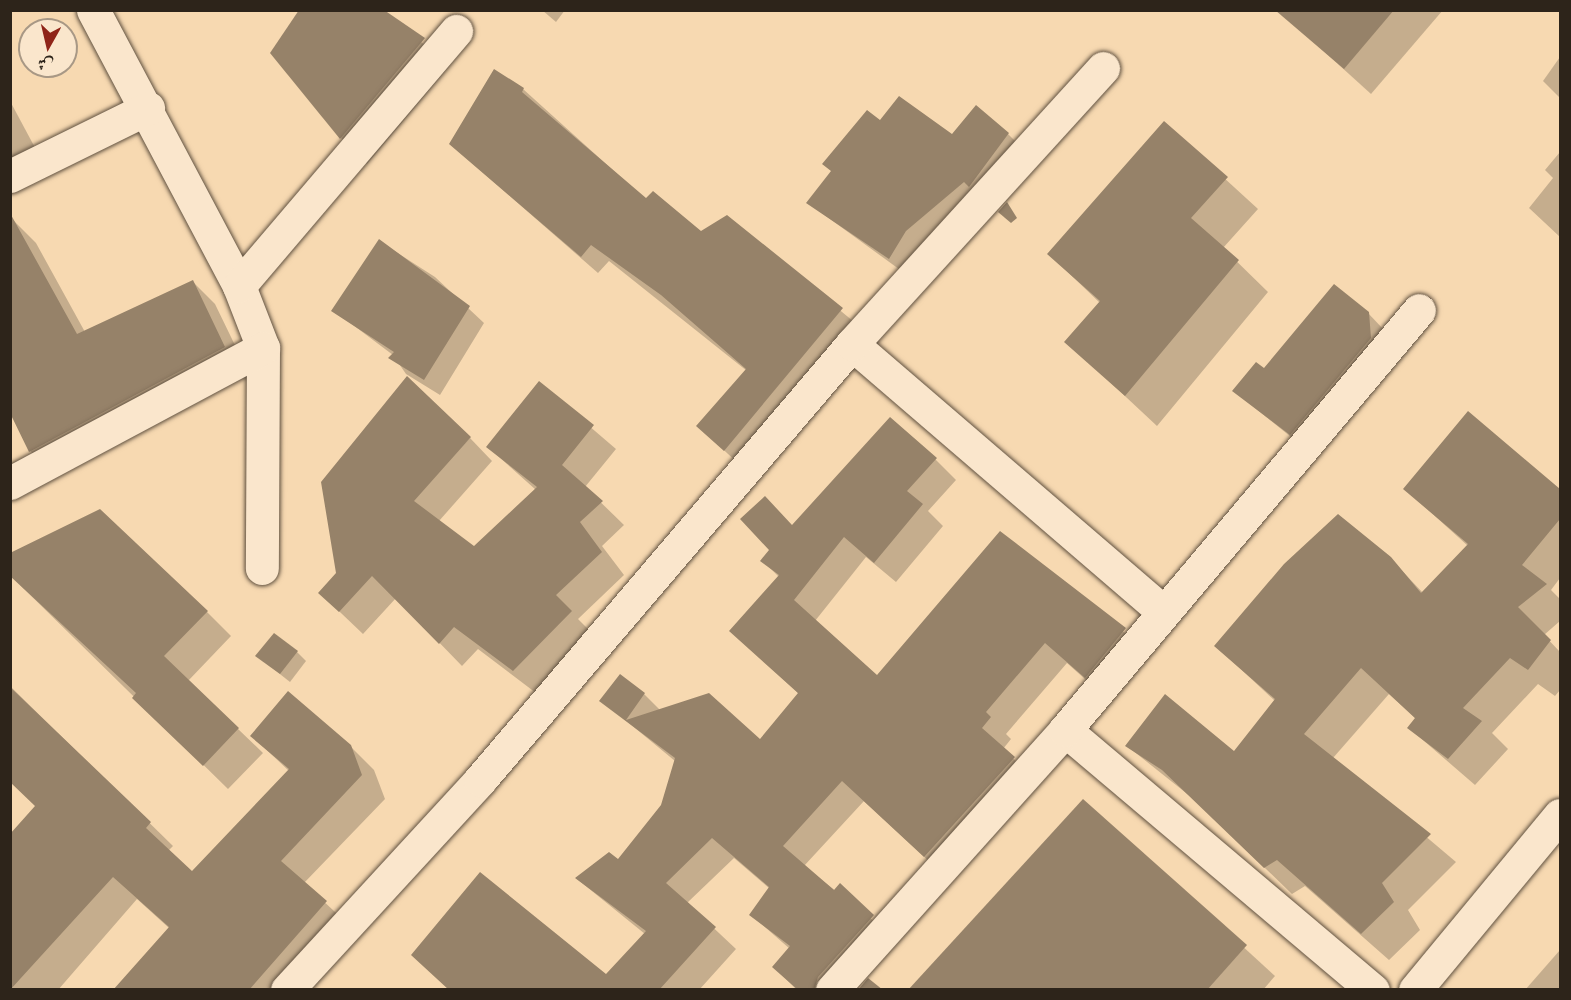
<!DOCTYPE html>
<html>
<head>
<meta charset="utf-8">
<style>
	body { margin:0 }
	#map { position:relative; width:1571px; height:1000px; overflow:hidden; background:#f7d9b1; font-family:Alegreya,Amiri,serif }
	div>[style] { position:absolute }
	.shadow>* { inset:0; background:#0003 }
	.building>* { inset:0; background:#968269 }
	.roads { filter:drop-shadow(0 0 2px #605140) drop-shadow(0 0 2px #605140) }
	.minor>* { height:33px; margin:-16.5px; padding:0 16.5px; transform-origin:16.5px; border-radius:16.5px; background:#fae6cc }
	span { translate:-50% -50%; white-space:nowrap; text-align:center; line-height:1.15; -webkit-text-stroke:4.5px #fae6cc; paint-order:stroke }
	.frame { position:absolute; inset:0; border:12px solid #2d241a; pointer-events:none }
	.north { position:absolute; left:18px; top:18px; width:60px; height:60px; box-sizing:border-box; background:#fae6cc; border:2px solid #a89885; border-radius:50%; rotate:188deg; font-size:16px; font-weight:700; line-height:24px; text-align:center; color:#2d241a }
	.north::after { content:''; display:block; margin:auto; width:21px; height:27px; background:#8f2418; clip-path:polygon(50% 0,100% 100%,50% 72%,0 100%) }
</style>
</head>
<body>
<div id="map">
	<div class="shadow">
		<div style="clip-path:polygon(381px 10px,450px 65px,367px 164px,341px 138px)"></div>
		<div style="clip-path:polygon(542px 10px,565px 10px,556px 22px)"></div>
		<div style="clip-path:polygon(1309px 10px,1443px 10px,1371px 94px,1296px 26px)"></div>
		<div style="clip-path:polygon(1560px 57px,1560px 98px,1543px 81px)"></div>
		<div style="clip-path:polygon(523px 89px,646px 200px,701px 233px,727px 217px,859px 326px,742px 467px,698px 426px,747px 371px,609px 261px,598px 273px,450px 144px)"></div>
		<div style="clip-path:polygon(10px 101px,40px 157px,10px 173px)"></div>
		<div style="clip-path:polygon(1164px 123px,1258px 209px,1223px 248px,1268px 292px,1157px 426px,1066px 341px,1100px 303px,1049px 254px)"></div>
		<div style="clip-path:polygon(1008px 134px,1022px 148px,903px 272px,808px 203px,952px 136px)"></div>
		<div style="clip-path:polygon(1560px 152px,1560px 237px,1529px 208px,1553px 178px,1545px 170px)"></div>
		<div style="clip-path:polygon(13px 220px,36px 243px,85px 332px,193px 282px,215px 304px,247px 370px,53px 473px,30px 451px)"></div>
		<div style="clip-path:polygon(379px 241px,435px 277px,484px 323px,440px 395px,406px 374px,393px 355px,333px 310px)"></div>
		<div style="clip-path:polygon(1368px 313px,1385px 331px,1307px 450px,1234px 391px)"></div>
		<div style="clip-path:polygon(539px 383px,616px 449px,585px 487px,624px 525px,602px 546px,624px 575px,578px 619px,593px 634px,536px 693px,478px 649px,462px 666px,396px 598px,363px 634px,320px 593px,470px 438px,492px 461px,439px 521px,474px 548px,536px 490px,488px 447px)"></div>
		<div style="clip-path:polygon(1468px 413px,1560px 491px,1560px 578px,1551px 590px,1560px 599px,1560px 621px,1544px 635px,1560px 652px,1560px 690px,1555px 696px,1538px 684px,1492px 733px,1508px 749px,1475px 785px,1409px 728px,1416px 719px,1389px 694px,1333px 758px,1456px 862px,1408px 910px,1420px 930px,1389px 960px,1305px 886px,1292px 894px,1191px 797px,1127px 746px,1234px 753px,1275px 701px,1216px 646px,1390px 558px,1423px 593px,1468px 546px,1405px 489px)"></div>
		<div style="clip-path:polygon(935px 459px,956px 480px,928px 511px,943px 526px,896px 582px,866px 557px,815px 621px,877px 677px,1001px 533px,1146px 650px,1106px 698px,1067px 663px,1006px 734px,1011px 739px,1003px 749px,1035px 779px,946px 877px,864px 801px,804px 866px,894px 937px,852px 990px,797px 990px,774px 967px,790px 949px,751px 915px,770px 889px,734px 858px,687px 903px,736px 949px,699px 990px,449px 990px,606px 977px,645px 934px,577px 879px,618px 861px,662px 806px,675px 761px,601px 700px,644px 694px,660px 710px,760px 741px,799px 694px,731px 631px,779px 577px,762px 560px,793px 527px)"></div>
		<div style="clip-path:polygon(20px 585px,207px 612px,231px 636px,188px 681px,263px 753px,228px 789px)"></div>
		<div style="clip-path:polygon(297px 652px,306px 661px,290px 682px,257px 656px)"></div>
		<div style="clip-path:polygon(10px 686px,173px 846px,168px 851px,192px 873px,289px 771px,252px 736px,350px 746px,374px 770px,385px 799px,304px 883px,349px 925px,291px 990px,136px 990px,169px 928px,137px 899px,58px 990px,10px 990px,10px 837px,37px 806px,10px 781px)"></div>
		<div style="clip-path:polygon(1084px 801px,1275px 976px,1263px 990px,960px 990px)"></div>
		<div style="clip-path:polygon(1560px 950px,1560px 990px,1525px 990px)"></div>
	</div>
	<div class="building">
		<div style="clip-path:polygon(299px 10px,384px 10px,425px 38px,340px 139px,270px 53px)"></div>
		<div style="clip-path:polygon(1275px 10px,1394px 10px,1344px 69px)"></div>
		<div style="clip-path:polygon(494px 69px,524px 88px,522px 92px,646px 198px,653px 191px,701px 231px,727px 215px,843px 308px,724px 451px,696px 426px,746px 369px,661px 295px,591px 245px,581px 257px,449px 144px)"></div>
		<div style="clip-path:polygon(899px 96px,952px 134px,976px 105px,1009px 133px,969px 187px,964px 182px,906px 231px,889px 259px,806px 203px,831px 171px,822px 164px,867px 110px,880px 120px)"></div>
		<div style="clip-path:polygon(1164px 121px,1228px 177px,1191px 218px,1239px 260px,1125px 396px,1064px 342px,1100px 301px,1047px 254px)"></div>
		<div style="clip-path:polygon(1007px 202px,1017px 218px,1011px 223px,998px 212px)"></div>
		<div style="clip-path:polygon(10px 213px,77px 334px,193px 280px,225px 347px,29px 452px,10px 413px)"></div>
		<div style="clip-path:polygon(379px 239px,470px 306px,424px 380px,388px 358px,394px 352px,331px 311px)"></div>
		<div style="clip-path:polygon(1334px 284px,1369px 312px,1371px 338px,1290px 435px,1232px 391px,1256px 362px,1264px 368px)"></div>
		<div style="clip-path:polygon(407px 376px,471px 437px,414px 501px,474px 546px,537px 487px,486px 447px,539px 381px,594px 425px,562px 465px,603px 501px,580px 522px,602px 552px,556px 595px,572px 611px,513px 671px,454px 627px,439px 644px,372px 576px,339px 612px,318px 593px,336px 573px,321px 482px)"></div>
		<div style="clip-path:polygon(1468px 411px,1560px 489px,1560px 519px,1522px 565px,1547px 584px,1518px 607px,1551px 640px,1528px 670px,1510px 658px,1463px 708px,1482px 721px,1448px 759px,1407px 728px,1415px 718px,1361px 668px,1304px 734px,1431px 834px,1382px 883px,1394px 902px,1361px 934px,1277px 860px,1264px 868px,1162px 770px,1125px 746px,1165px 694px,1234px 751px,1275px 699px,1214px 646px,1284px 564px,1338px 514px,1391px 557px,1421px 593px,1468px 544px,1403px 489px)"></div>
		<div style="clip-path:polygon(890px 417px,937px 458px,907px 491px,923px 504px,874px 563px,844px 537px,794px 600px,877px 675px,1000px 531px,1126px 628px,1085px 678px,1045px 643px,986px 712px,991px 717px,982px 728px,1015px 757px,924px 857px,842px 781px,783px 846px,834px 890px,840px 883px,874px 915px,818px 977px,814px 990px,798px 990px,772px 967px,790px 946px,749px 915px,769px 887px,712px 838px,666px 883px,716px 927px,659px 990px,449px 990px,411px 955px,480px 872px,606px 974px,646px 931px,575px 878px,609px 852px,618px 859px,661px 805px,675px 758px,599px 701px,620px 674px,645px 693px,626px 720px,709px 693px,760px 739px,798px 693px,729px 631px,779px 575px,760px 561px,769px 550px,740px 519px,765px 496px,792px 525px)"></div>
		<div style="clip-path:polygon(100px 509px,208px 611px,164px 656px,239px 728px,203px 766px,132px 698px,136px 693px,10px 576px,10px 553px)"></div>
		<div style="clip-path:polygon(274px 633px,298px 651px,280px 674px,255px 656px)"></div>
		<div style="clip-path:polygon(10px 687px,151px 822px,146px 828px,192px 871px,289px 769px,250px 736px,288px 691px,351px 745px,362px 775px,281px 861px,327px 901px,249px 990px,113px 990px,169px 927px,113px 877px,10px 990px,10px 834px,35px 806px,10px 782px)"></div>
		<div style="clip-path:polygon(1083px 799px,1247px 945px,1207px 990px,908px 990px)"></div>
		<div style="clip-path:polygon(868px 978px,883px 990px,858px 990px)"></div>
	</div>
	<div class="roads">
		<div class="minor">
			<div style="left:93px;top:10px;width:312px;rotate:62.1deg"></div>
			<div style="left:239px;top:286px;width:66px;rotate:68.8deg"></div>
			<div style="left:263px;top:348px;width:220px;rotate:90.3deg"></div>
			<div style="left:10px;top:176px;width:154px;rotate:-26.2deg"></div>
			<div style="left:239px;top:286px;width:335px;rotate:-49.6deg"></div>
			<div style="left:852px;top:344px;width:411px;rotate:40.7deg"></div>
			<div style="left:10px;top:483px;width:287px;rotate:-28.1deg"></div>
			<div style="left:1065px;top:730px;width:403px;rotate:40.2deg"></div>
			<div style="left:287px;top:990px;width:285px;rotate:-47.4deg"></div>
			<div style="left:480px;top:780px;width:573px;rotate:-49.53deg"></div>
			<div style="left:852px;top:344px;width:373px;rotate:-47.7deg"></div>
			<div style="left:832px;top:990px;width:349px;rotate:-48.1deg"></div>
			<div style="left:1065px;top:730px;width:549px;rotate:-49.87deg"></div>
			<div style="left:1415px;top:990px;width:227px;rotate:-50.4deg"></div>
		</div>
	</div>
	<div class="frame"></div>
	<div class="north">ش</div>
</div>
</body>
</html>
